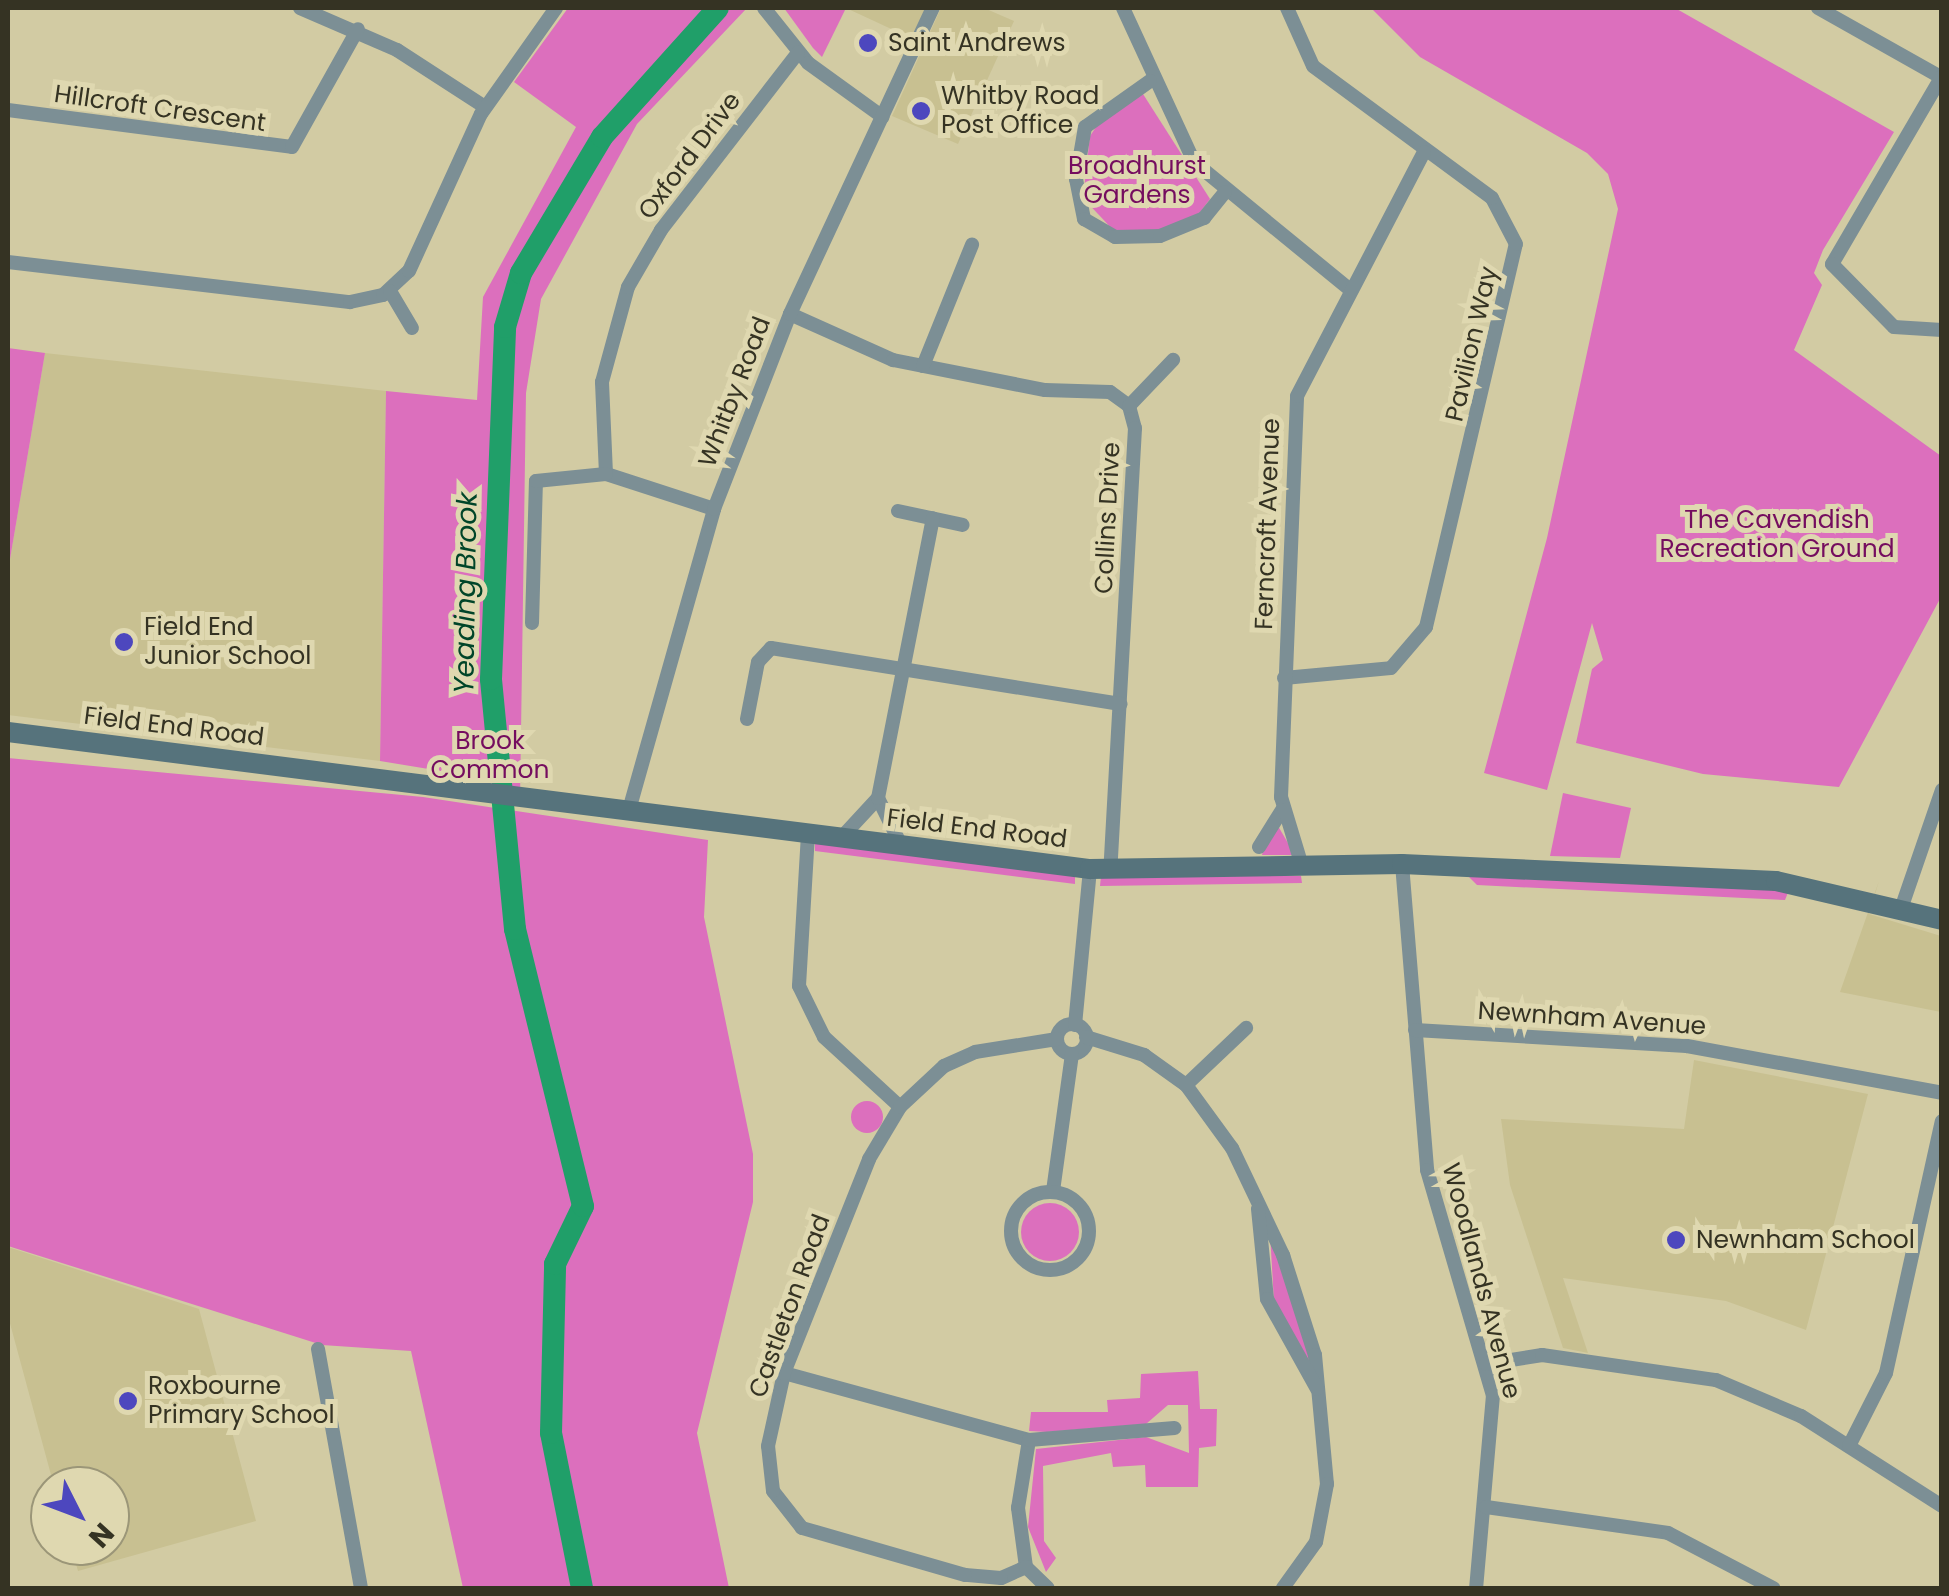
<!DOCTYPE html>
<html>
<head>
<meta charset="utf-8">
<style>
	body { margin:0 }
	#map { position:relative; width:1949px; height:1596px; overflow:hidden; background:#d2cba3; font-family:Poppins,sans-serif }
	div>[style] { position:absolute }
	.built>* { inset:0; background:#c8c091 }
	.green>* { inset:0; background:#dc6fbd }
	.round { border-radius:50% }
	.river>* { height:22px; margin:-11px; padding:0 11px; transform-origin:11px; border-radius:11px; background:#209f69 }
	.street>* { height:14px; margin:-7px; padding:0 7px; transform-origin:7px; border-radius:7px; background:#7c8f95 }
	.street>.ring { margin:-7px; padding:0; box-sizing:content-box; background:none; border:14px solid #7c8f95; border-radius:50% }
	.secondary>* { height:20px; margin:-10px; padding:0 10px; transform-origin:10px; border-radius:10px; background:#56737c }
	.dots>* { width:28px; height:28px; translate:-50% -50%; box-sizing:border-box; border:5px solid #dfd8b0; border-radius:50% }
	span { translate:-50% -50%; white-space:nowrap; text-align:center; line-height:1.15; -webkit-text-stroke:10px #dfd8b0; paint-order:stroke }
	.poi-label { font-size:25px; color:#353323 }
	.left { translate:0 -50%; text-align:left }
	.street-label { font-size:25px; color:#353323 }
	.park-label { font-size:25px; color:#750d5f }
	.water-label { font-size:28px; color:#004529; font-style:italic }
	.frame { position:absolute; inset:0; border:10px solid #353323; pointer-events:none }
	.north { position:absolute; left:30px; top:1466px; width:100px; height:100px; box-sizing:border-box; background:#dfd8b0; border:2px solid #9b9678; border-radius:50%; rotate:132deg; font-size:28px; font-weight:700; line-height:40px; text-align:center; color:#353323 }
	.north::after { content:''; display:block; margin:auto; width:35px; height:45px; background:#4d47be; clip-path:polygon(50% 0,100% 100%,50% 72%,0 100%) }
</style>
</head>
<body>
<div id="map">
	<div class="built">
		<div style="clip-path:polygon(846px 8px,931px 8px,915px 40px)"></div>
		<div style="clip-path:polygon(941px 8px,984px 8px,1014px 21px,958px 144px,892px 116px)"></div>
		<div style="clip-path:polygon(45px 353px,386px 391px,380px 761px,8px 715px,8px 571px)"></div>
		<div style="clip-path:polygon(1879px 881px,1869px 914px,1941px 936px,1941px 1012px,1840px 992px)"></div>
		<div style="clip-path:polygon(1694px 1060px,1868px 1094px,1806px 1330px,1726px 1301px,1563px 1278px,1588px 1353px,1563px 1348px,1510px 1185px,1501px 1119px,1684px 1129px)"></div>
		<div style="clip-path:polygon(8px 1247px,199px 1309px,256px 1521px,78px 1571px,71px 1546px,110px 1546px,110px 1486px,54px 1486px,8px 1316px)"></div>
	</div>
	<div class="green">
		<div style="clip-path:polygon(568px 8px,747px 8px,637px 124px,541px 299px,526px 393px,520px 801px,494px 798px,459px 774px,380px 761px,386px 391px,477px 400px,483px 297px,576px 127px,514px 82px)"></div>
		<div style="clip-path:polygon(784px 8px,846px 8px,822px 57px,813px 48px)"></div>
		<div style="clip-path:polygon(1371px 8px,1675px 8px,1894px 132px,1823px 250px,1814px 273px,1822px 285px,1794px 350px,1941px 456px,1941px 597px,1839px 787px,1703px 774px,1576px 743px,1592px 669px,1603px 660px,1592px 623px,1547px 790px,1484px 773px,1547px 538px,1618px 209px,1608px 174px,1587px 153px,1420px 57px)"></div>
		<div style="clip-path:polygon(1143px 94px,1210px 199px,1198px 215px,1159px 230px,1114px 231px,1083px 198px,1090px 136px,1102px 118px)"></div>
		<div style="clip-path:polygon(8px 348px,45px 353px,8px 571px)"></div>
		<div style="clip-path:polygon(8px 758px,423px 797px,708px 840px,704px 917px,753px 1154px,753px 1202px,697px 1433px,729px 1588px,463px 1588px,411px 1351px,322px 1345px,8px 1246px)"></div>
		<div style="clip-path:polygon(1563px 793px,1631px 808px,1620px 858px,1550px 856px)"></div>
		<div style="clip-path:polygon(1278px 826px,1295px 855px,1262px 855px,1264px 847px)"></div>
		<div style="clip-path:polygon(815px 842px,1075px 875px,1075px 884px,815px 851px)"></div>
		<div style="clip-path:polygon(1467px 875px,1789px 890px,1785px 900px,1477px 885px)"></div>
		<div style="clip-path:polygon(1101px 876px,1301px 876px,1302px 883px,1100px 886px)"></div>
		<div class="round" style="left:851px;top:1101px;width:32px;height:32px"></div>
		<div class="round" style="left:1021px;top:1203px;width:58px;height:58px"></div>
		<div style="clip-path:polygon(1270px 1233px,1312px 1366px,1274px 1302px)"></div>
		<div style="clip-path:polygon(1198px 1371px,1200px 1409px,1217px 1409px,1216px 1446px,1199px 1448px,1198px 1487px,1146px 1487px,1145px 1465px,1113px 1467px,1111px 1453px,1043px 1466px,1044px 1541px,1056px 1558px,1046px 1572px,1028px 1527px,1036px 1449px,1146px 1437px,1189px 1453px,1188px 1405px,1168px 1405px,1146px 1424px,1047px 1432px,1029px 1431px,1031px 1412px,1108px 1412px,1107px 1400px,1140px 1398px,1141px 1374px)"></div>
	</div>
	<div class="river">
		<div style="left:582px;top:1588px;width:158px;rotate:-101.3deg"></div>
		<div style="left:551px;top:1433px;width:169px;rotate:-88.6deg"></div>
		<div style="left:555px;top:1264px;width:64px;rotate:-64.2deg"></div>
		<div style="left:583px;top:1206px;width:285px;rotate:-103.8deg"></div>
		<div style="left:515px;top:929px;width:251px;rotate:-95.5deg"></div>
		<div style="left:491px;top:679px;width:352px;rotate:-87.7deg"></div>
		<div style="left:505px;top:327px;width:56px;rotate:-73.5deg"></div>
		<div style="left:521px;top:273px;width:158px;rotate:-59.2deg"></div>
		<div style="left:602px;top:137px;width:173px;rotate:-48deg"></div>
	</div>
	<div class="street">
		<div style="left:300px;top:8px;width:106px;rotate:23.4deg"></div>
		<div style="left:397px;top:50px;width:105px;rotate:32.9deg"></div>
		<div style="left:764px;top:8px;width:70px;rotate:51.3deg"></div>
		<div style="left:808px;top:63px;width:92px;rotate:35.8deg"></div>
		<div style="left:1123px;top:8px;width:170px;rotate:65.2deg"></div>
		<div style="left:1194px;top:162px;width:200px;rotate:39.3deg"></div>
		<div style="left:1818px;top:8px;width:142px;rotate:29.4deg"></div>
		<div style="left:1942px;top:76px;width:218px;rotate:120.3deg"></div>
		<div style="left:1832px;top:264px;width:88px;rotate:45.5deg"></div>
		<div style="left:1894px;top:327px;width:48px;rotate:3.6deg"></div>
		<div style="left:1150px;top:81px;width:80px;rotate:144.7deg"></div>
		<div style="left:1085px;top:127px;width:53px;rotate:99.8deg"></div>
		<div style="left:1076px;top:179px;width:41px;rotate:78.7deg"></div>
		<div style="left:1084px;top:219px;width:36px;rotate:30deg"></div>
		<div style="left:1115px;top:237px;width:45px;rotate:-1.3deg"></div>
		<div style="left:1160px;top:236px;width:48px;rotate:-22.2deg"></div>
		<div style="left:1204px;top:218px;width:33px;rotate:-51deg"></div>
		<div style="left:8px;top:110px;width:286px;rotate:7.4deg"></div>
		<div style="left:292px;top:147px;width:135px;rotate:-60.8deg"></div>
		<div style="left:8px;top:262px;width:344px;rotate:6.7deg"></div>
		<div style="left:350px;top:302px;width:34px;rotate:-12deg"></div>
		<div style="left:383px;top:295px;width:35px;rotate:-43deg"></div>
		<div style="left:409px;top:271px;width:173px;rotate:-65.4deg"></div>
		<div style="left:481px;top:114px;width:130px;rotate:-54.7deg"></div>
		<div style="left:390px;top:291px;width:43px;rotate:59.3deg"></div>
		<div style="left:790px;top:314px;width:113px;rotate:24.1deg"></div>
		<div style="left:893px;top:360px;width:155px;rotate:11.2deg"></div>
		<div style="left:1045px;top:390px;width:65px;rotate:1.8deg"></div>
		<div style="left:1110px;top:392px;width:24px;rotate:36deg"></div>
		<div style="left:1129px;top:406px;width:23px;rotate:75deg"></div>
		<div style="left:1135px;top:428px;width:443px;rotate:93.2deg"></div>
		<div style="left:923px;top:366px;width:131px;rotate:-68deg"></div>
		<div style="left:1129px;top:406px;width:64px;rotate:-46.3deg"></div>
		<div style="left:714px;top:509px;width:114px;rotate:-162deg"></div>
		<div style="left:606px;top:474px;width:92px;rotate:-92.5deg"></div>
		<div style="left:602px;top:382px;width:98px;rotate:-74.7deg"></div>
		<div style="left:628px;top:287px;width:66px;rotate:-59.9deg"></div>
		<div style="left:661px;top:230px;width:224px;rotate:-52.3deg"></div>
		<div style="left:898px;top:511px;width:66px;rotate:12.2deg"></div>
		<div style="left:532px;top:623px;width:142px;rotate:-88.4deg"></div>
		<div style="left:536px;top:481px;width:70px;rotate:-5.7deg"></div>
		<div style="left:1284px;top:678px;width:107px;rotate:-5.3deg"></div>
		<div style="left:1391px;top:668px;width:54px;rotate:-49.5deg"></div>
		<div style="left:1426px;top:627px;width:393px;rotate:-76.8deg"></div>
		<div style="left:1516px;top:244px;width:52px;rotate:-117.6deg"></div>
		<div style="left:1492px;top:198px;width:222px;rotate:-143.6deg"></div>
		<div style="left:1313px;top:66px;width:64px;rotate:-114.1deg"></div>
		<div style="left:747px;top:719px;width:58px;rotate:-79.1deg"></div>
		<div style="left:758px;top:662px;width:19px;rotate:-47deg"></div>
		<div style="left:771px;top:648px;width:354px;rotate:9.1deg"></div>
		<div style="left:629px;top:810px;width:313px;rotate:-74.2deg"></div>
		<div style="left:714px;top:509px;width:209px;rotate:-68.7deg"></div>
		<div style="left:790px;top:314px;width:338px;rotate:-65deg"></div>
		<div style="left:808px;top:834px;width:152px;rotate:93.4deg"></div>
		<div style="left:799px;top:986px;width:57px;rotate:63.9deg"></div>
		<div style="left:824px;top:1037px;width:103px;rotate:42.6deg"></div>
		<div style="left:841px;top:838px;width:54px;rotate:-47.2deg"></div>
		<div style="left:901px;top:845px;width:52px;rotate:-116.1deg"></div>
		<div style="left:878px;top:798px;width:285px;rotate:-78.9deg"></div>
		<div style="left:1259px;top:847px;width:44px;rotate:-58.1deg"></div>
		<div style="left:1402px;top:864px;width:307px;rotate:85.3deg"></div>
		<div style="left:1427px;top:1170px;width:234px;rotate:73.7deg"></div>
		<div style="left:1493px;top:1395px;width:194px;rotate:95deg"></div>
		<div style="left:1302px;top:866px;width:72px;rotate:-106.9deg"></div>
		<div style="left:1281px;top:797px;width:401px;rotate:-87.7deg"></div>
		<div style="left:1297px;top:396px;width:275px;rotate:-62.5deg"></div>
		<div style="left:1902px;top:906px;width:123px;rotate:-71deg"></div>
		<div class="ring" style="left:1057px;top:1024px;width:16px;height:16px"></div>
		<div style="left:1075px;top:1025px;width:157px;rotate:-84.5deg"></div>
		<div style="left:1415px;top:1030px;width:272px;rotate:3.4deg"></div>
		<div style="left:1687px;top:1046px;width:259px;rotate:10.4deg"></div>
		<div style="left:1086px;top:1037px;width:61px;rotate:17.2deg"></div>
		<div style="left:1144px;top:1055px;width:52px;rotate:35.5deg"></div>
		<div style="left:1186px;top:1085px;width:78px;rotate:53.9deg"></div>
		<div style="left:1232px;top:1148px;width:119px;rotate:64.5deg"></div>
		<div style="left:1283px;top:1255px;width:105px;rotate:72.3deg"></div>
		<div style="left:1315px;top:1355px;width:130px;rotate:84.7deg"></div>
		<div style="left:1327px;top:1484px;width:59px;rotate:100.7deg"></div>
		<div style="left:1316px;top:1542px;width:57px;rotate:125.7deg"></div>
		<div style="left:1186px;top:1085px;width:83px;rotate:-43.5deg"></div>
		<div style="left:1053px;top:1191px;width:138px;rotate:-82.1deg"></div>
		<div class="ring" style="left:1011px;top:1192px;width:64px;height:64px"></div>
		<div style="left:1258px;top:1209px;width:90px;rotate:84.3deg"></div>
		<div style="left:1267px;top:1299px;width:103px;rotate:60.9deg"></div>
		<div style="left:318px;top:1349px;width:243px;rotate:79.8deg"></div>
		<div style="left:1486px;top:1364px;width:57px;rotate:-9.1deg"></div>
		<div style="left:1542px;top:1355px;width:176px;rotate:8.2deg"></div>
		<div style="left:1716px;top:1380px;width:92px;rotate:23deg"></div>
		<div style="left:1801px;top:1416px;width:167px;rotate:32.6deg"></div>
		<div style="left:784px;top:1373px;width:254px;rotate:15.3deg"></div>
		<div style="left:1849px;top:1446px;width:82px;rotate:-63.1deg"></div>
		<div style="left:1886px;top:1373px;width:258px;rotate:-77.5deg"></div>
		<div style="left:1486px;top:1507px;width:184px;rotate:8.1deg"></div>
		<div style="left:1668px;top:1533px;width:119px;rotate:27.6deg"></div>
		<div style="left:1026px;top:1567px;width:27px;rotate:156deg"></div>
		<div style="left:1001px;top:1578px;width:36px;rotate:-175deg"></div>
		<div style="left:965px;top:1575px;width:170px;rotate:-163.9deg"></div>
		<div style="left:802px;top:1528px;width:47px;rotate:-128.1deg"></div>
		<div style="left:773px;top:1491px;width:45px;rotate:-96.3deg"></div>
		<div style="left:768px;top:1446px;width:75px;rotate:-77.6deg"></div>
		<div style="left:784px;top:1373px;width:230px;rotate:-68.3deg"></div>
		<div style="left:869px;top:1159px;width:61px;rotate:-59.2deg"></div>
		<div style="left:900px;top:1107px;width:60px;rotate:-43deg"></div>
		<div style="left:944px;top:1066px;width:34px;rotate:-24deg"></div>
		<div style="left:975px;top:1052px;width:83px;rotate:-9deg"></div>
		<div style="left:1026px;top:1567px;width:60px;rotate:-97.7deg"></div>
		<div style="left:1018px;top:1508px;width:69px;rotate:-80.8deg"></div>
		<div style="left:1029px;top:1440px;width:146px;rotate:-4.7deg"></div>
		<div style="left:1026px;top:1567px;width:30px;rotate:44deg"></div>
	</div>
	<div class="secondary">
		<div style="left:8px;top:732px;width:1091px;rotate:7.22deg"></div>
		<div style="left:1090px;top:869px;width:312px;rotate:-0.9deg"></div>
		<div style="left:1402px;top:864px;width:374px;rotate:2.6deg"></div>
		<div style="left:1776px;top:881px;width:171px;rotate:13.2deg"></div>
	</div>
	<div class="dots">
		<div style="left:868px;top:43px;background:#4d47be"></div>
		<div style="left:921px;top:111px;background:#4d47be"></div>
		<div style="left:124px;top:642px;background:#4d47be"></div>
		<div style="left:1676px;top:1240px;background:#4d47be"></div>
		<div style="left:128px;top:1401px;background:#4d47be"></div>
	</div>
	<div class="poi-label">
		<span class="left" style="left:888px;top:43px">Saint Andrews</span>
		<span class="left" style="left:941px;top:111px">Whitby Road<br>Post Office</span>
		<span class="left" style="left:144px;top:642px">Field End<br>Junior School</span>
		<span class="left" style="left:1696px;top:1240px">Newnham School</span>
		<span class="left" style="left:148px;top:1401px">Roxbourne<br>Primary School</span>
	</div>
	<div class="street-label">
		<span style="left:160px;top:109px;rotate:8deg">Hillcroft Crescent</span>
		<span style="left:690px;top:156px;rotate:-53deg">Oxford Drive</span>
		<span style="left:1472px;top:344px;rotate:-77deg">Pavilion Way</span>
		<span style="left:735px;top:392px;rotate:-69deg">Whitby Road</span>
		<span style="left:1108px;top:518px;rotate:-87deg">Collins Drive</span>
		<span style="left:1268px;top:524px;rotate:-88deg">Ferncroft Avenue</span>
		<span style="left:174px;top:727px;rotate:7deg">Field End Road</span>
		<span style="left:977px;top:829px;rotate:7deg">Field End Road</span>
		<span style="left:1592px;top:1019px;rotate:4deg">Newnham Avenue</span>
		<span style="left:1481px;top:1281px;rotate:75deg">Woodlands Avenue</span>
		<span style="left:790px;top:1306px;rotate:-70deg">Castleton Road</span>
	</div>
	<div class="park-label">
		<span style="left:1137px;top:181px">Broadhurst<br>Gardens</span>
		<span style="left:1777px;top:535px">The Cavendish<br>Recreation Ground</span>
		<span style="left:490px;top:756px">Brook<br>Common</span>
	</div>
	<div class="water-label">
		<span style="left:466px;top:593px;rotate:-89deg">Yeading Brook</span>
	</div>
	<div class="frame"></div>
	<div class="north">N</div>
</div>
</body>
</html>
